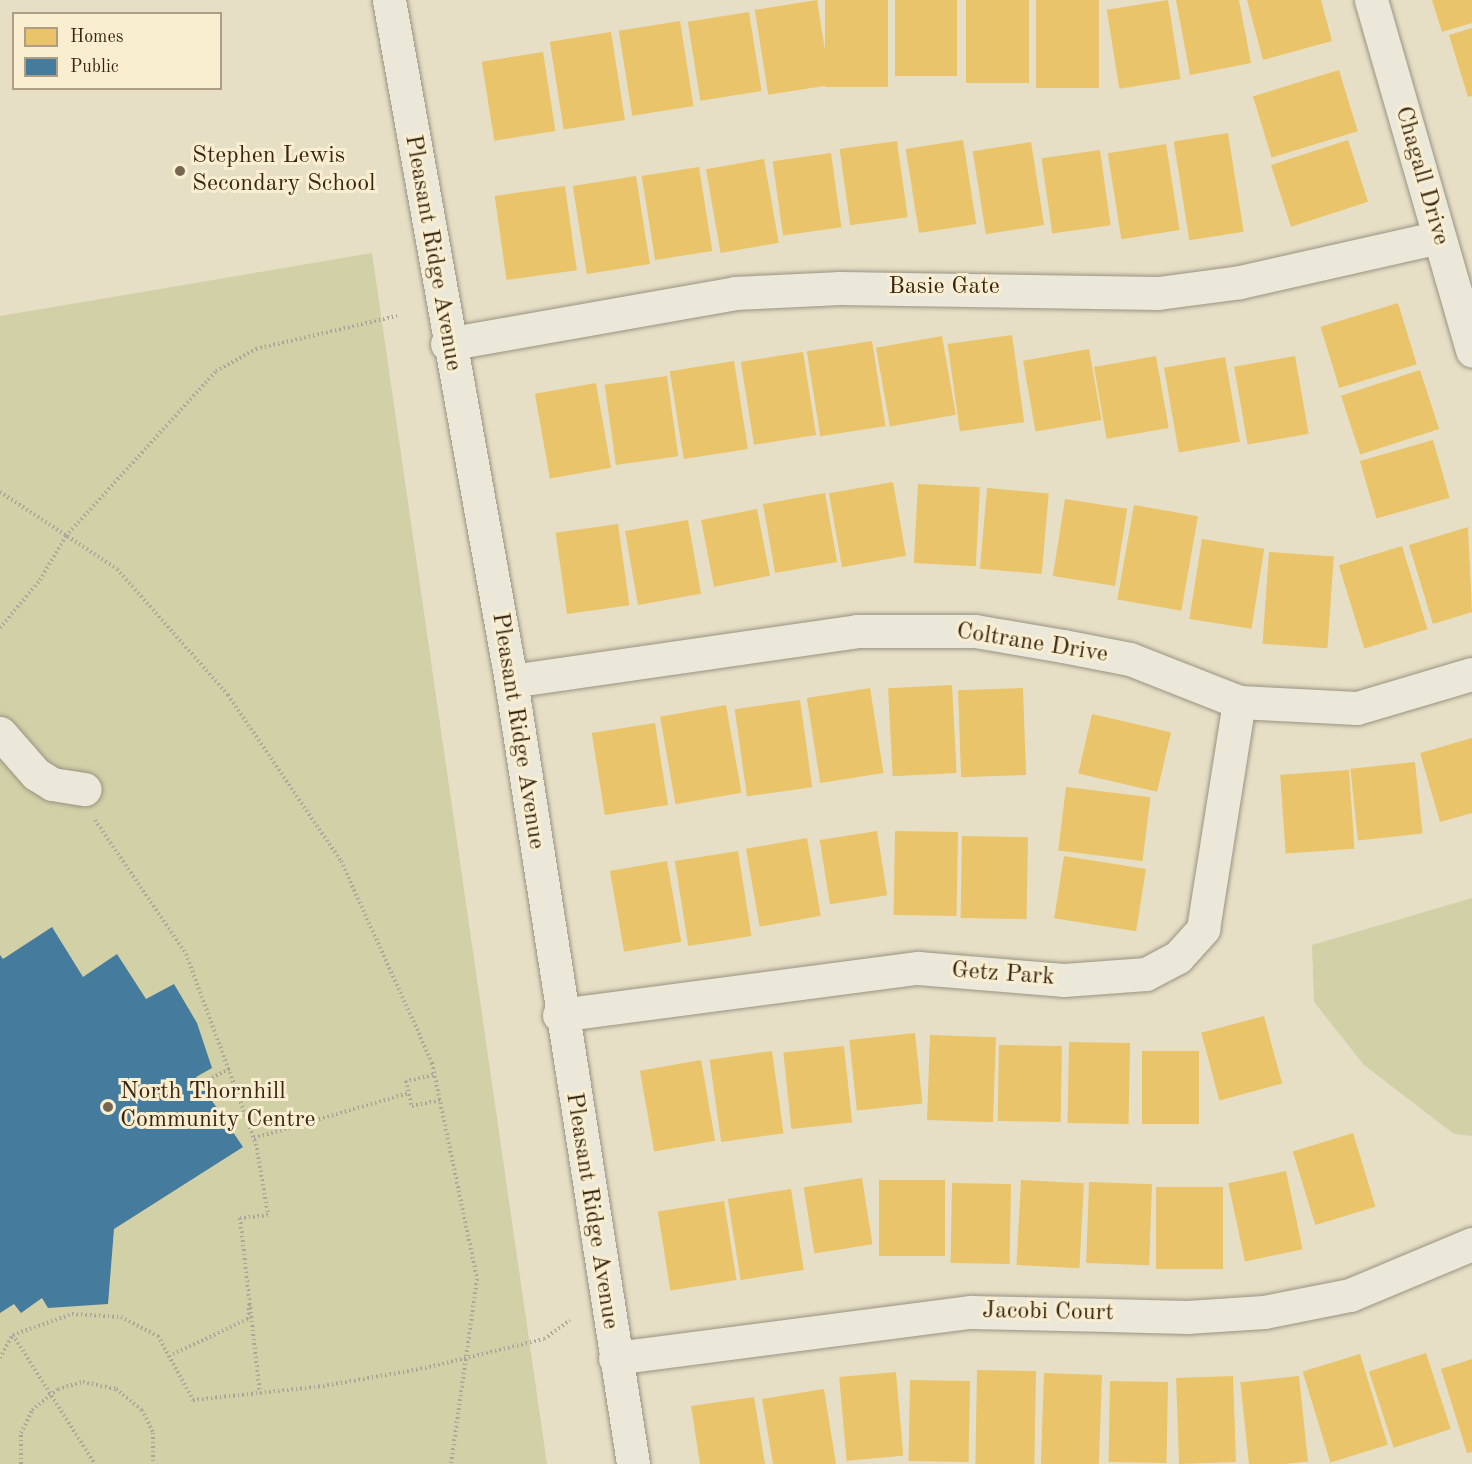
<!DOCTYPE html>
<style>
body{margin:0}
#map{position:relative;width:1472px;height:1464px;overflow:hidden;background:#e7dfc5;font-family:"Old Standard TT",serif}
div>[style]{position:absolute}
.green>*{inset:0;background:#d1d0a6}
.homes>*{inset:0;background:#e9c46a;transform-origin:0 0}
.public>*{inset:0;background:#457b9d}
.path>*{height:4px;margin-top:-2px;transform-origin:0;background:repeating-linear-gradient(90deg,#aba59a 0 1.5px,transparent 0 4.5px)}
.roads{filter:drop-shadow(0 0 2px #999382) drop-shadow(0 0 2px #999382)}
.minor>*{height:33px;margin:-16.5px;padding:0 16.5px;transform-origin:16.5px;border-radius:16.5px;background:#ebe7d9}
.dots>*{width:16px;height:16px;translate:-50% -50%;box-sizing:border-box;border:3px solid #f9efd0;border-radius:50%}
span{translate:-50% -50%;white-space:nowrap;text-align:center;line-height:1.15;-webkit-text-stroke:6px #f9efd0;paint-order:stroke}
.poi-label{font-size:24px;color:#3a2514}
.left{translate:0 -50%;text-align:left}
.street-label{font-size:24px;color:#3a2514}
.legend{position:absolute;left:12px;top:12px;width:210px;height:78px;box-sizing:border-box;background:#f9efd0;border:2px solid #ad9e85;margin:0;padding:8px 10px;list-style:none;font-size:18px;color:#3a2514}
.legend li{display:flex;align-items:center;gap:12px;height:30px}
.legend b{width:30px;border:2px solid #ad9e85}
</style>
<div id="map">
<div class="green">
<i style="clip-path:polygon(372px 253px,547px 1464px,0 1464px,0 316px)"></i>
<i style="clip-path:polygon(1472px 898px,1472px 1136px,1454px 1134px,1364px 1065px,1314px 1002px,1312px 945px)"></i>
</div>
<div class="homes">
<i style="left:817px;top:0;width:86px;height:63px;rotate:81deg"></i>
<i style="left:825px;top:0;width:63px;height:87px"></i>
<i style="left:895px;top:0;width:62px;height:76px"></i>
<i style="left:966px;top:0;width:63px;height:83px"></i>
<i style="left:1036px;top:0;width:63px;height:88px"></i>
<i style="left:1168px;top:0;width:80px;height:62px;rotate:81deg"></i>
<i style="clip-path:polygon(1176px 0,1239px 0,1251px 63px,1190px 75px)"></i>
<i style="clip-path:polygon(1247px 0,1321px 0,1332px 41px,1263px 60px)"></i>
<i style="clip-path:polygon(1432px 0,1472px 0,1472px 23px,1442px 32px)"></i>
<i style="left:749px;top:12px;width:80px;height:62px;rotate:81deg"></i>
<i style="left:680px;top:21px;width:86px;height:62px;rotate:81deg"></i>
<i style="clip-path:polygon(1472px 28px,1472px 96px,1468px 97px,1449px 35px)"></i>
<i style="left:611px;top:32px;width:89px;height:62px;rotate:81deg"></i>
<i style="left:543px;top:52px;width:80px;height:62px;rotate:81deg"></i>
<i style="left:1339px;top:70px;width:64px;height:90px;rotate:73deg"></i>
<i style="left:1228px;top:133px;width:100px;height:55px;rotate:81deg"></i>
<i style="left:963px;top:140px;width:85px;height:58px;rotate:81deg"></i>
<i style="left:1348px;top:140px;width:65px;height:81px;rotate:72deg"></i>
<i style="left:897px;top:141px;width:77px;height:58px;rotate:82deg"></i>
<i style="left:1031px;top:142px;width:84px;height:59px;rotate:81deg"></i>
<i style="left:1166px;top:144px;width:87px;height:59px;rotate:81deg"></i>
<i style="left:1100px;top:150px;width:76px;height:59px;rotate:82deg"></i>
<i style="left:831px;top:153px;width:75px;height:59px;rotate:82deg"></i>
<i style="left:764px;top:159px;width:85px;height:59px;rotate:80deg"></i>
<i style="left:699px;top:167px;width:85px;height:58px;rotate:81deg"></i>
<i style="left:636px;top:176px;width:89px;height:64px;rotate:81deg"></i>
<i style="left:565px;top:186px;width:85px;height:71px;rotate:82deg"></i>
<i style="left:1398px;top:303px;width:64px;height:81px;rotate:73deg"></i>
<i style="left:1012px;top:335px;width:88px;height:65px;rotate:82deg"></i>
<i style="left:942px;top:336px;width:80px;height:67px;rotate:80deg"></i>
<i style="left:872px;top:341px;width:86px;height:66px;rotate:81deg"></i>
<i style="left:1089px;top:349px;width:72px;height:67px;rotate:80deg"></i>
<i style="left:803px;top:352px;width:84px;height:63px;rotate:81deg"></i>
<i style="left:1156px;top:356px;width:73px;height:63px;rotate:80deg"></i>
<i style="left:1295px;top:356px;width:79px;height:62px;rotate:80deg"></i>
<i style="left:1225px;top:357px;width:86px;height:62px;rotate:80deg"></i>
<i style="left:734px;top:361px;width:89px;height:65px;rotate:81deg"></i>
<i style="left:1420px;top:370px;width:62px;height:83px;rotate:72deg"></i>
<i style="left:667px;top:376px;width:81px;height:63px;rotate:82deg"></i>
<i style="left:596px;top:383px;width:86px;height:62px;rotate:80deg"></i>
<i style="left:1433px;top:440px;width:60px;height:76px;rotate:74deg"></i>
<i style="left:893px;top:482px;width:75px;height:65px;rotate:80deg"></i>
<i style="left:918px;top:484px;width:62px;height:79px;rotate:3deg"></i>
<i style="left:987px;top:488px;width:62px;height:81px;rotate:5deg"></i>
<i style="left:825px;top:493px;width:70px;height:63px;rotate:80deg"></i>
<i style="left:1065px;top:499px;width:63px;height:78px;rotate:9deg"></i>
<i style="left:1134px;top:505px;width:65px;height:96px;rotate:10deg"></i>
<i style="left:757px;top:509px;width:68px;height:57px;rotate:79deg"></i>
<i style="left:688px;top:520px;width:75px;height:64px;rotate:80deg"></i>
<i style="left:618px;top:524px;width:82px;height:63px;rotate:82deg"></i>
<i style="clip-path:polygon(1468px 527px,1472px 612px,1433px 624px,1409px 545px)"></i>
<i style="left:1202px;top:539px;width:63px;height:81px;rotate:9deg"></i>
<i style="left:1402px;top:546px;width:87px;height:66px;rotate:73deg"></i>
<i style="left:1269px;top:552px;width:65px;height:92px;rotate:4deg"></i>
<i style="left:952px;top:685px;width:88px;height:64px;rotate:87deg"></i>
<i style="left:870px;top:688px;width:86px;height:64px;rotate:81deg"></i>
<i style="left:1023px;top:688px;width:87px;height:65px;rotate:88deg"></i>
<i style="left:800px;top:700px;width:88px;height:66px;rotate:82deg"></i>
<i style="left:726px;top:705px;width:89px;height:67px;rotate:80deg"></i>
<i style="left:1092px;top:714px;width:81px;height:61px;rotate:13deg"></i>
<i style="left:655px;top:723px;width:83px;height:64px;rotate:81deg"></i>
<i style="clip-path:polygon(1472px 738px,1472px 813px,1440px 822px,1420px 753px)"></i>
<i style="left:1415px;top:762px;width:72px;height:65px;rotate:84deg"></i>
<i style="left:1349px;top:770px;width:79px;height:69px;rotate:86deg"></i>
<i style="left:1066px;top:787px;width:85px;height:64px;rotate:7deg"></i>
<i style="left:877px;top:831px;width:65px;height:58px;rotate:81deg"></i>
<i style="left:895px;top:831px;width:63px;height:84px;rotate:1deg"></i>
<i style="left:962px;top:836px;width:66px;height:82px;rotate:1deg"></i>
<i style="left:807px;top:838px;width:79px;height:62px;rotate:80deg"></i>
<i style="left:738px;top:851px;width:86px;height:64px;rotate:81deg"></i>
<i style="left:1064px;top:856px;width:83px;height:63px;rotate:9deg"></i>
<i style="left:667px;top:861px;width:82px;height:58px;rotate:80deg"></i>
<i style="left:1264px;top:1016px;width:70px;height:65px;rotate:75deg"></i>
<i style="left:915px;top:1033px;width:71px;height:66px;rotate:84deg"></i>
<i style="left:930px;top:1035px;width:66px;height:85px;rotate:2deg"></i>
<i style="left:1069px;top:1042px;width:61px;height:81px;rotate:1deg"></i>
<i style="left:999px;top:1045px;width:63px;height:76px;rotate:1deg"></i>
<i style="left:844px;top:1046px;width:77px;height:61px;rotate:84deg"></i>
<i style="left:772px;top:1051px;width:83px;height:63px;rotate:82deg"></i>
<i style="left:1142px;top:1051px;width:57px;height:73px"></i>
<i style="left:701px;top:1060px;width:82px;height:62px;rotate:80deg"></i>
<i style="left:1353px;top:1133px;width:77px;height:63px;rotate:73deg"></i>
<i style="left:1286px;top:1171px;width:80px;height:59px;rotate:78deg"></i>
<i style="left:862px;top:1178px;width:67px;height:59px;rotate:81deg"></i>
<i style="left:879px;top:1180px;width:66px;height:76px"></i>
<i style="left:1021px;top:1180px;width:63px;height:85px;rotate:3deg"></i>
<i style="left:1089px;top:1182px;width:63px;height:81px;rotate:2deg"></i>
<i style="left:952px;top:1183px;width:59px;height:80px;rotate:1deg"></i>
<i style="left:1156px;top:1187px;width:67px;height:82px"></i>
<i style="left:791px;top:1189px;width:82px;height:64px;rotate:81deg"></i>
<i style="left:724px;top:1201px;width:80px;height:67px;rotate:81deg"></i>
<i style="left:1426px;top:1353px;width:80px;height:60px;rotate:72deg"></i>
<i style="left:1360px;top:1354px;width:95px;height:60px;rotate:73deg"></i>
<i style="clip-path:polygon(1472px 1359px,1472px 1452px,1467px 1453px,1441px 1369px)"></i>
<i style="left:977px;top:1370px;width:59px;height:94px;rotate:1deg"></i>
<i style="left:896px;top:1372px;width:84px;height:57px;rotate:85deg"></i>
<i style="left:1044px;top:1373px;width:58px;height:91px;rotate:2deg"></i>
<i style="left:1233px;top:1376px;width:86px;height:57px;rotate:88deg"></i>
<i style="left:1299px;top:1376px;width:86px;height:59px;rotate:84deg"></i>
<i style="left:910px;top:1380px;width:60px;height:81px;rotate:1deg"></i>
<i style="left:1110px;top:1381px;width:58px;height:81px;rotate:1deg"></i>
<i style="clip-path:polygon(824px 1389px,836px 1464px,773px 1464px,762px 1399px)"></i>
<i style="clip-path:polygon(754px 1397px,765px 1464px,700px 1464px,691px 1406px)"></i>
</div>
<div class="public">
<i style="clip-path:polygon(52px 927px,83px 977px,117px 954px,146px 999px,174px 984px,197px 1023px,212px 1068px,196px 1077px,243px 1147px,114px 1229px,108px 1304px,48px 1308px,42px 1298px,21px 1313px,14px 1304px,0 1313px,0 955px,3px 959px)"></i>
</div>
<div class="path">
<i style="left:0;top:492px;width:140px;rotate:33.3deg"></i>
<i style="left:117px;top:569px;width:168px;rotate:48.6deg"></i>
<i style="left:228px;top:695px;width:201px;rotate:55.8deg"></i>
<i style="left:341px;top:861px;width:222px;rotate:65.7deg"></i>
<i style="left:432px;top:1063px;width:221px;rotate:78.2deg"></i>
<i style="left:477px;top:1279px;width:187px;rotate:98deg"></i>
<i style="left:0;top:628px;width:62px;rotate:-50.2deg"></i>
<i style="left:40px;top:580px;width:51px;rotate:-59.4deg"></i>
<i style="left:66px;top:536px;width:223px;rotate:-47.7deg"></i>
<i style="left:216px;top:371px;width:46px;rotate:-28.8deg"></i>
<i style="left:256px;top:349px;width:145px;rotate:-13.2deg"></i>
<i style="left:95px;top:820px;width:162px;rotate:55.8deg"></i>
<i style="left:186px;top:954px;width:202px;rotate:69.8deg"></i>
<i style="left:256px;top:1144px;width:72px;rotate:80.4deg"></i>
<i style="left:268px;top:1215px;width:28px;rotate:174deg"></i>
<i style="left:240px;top:1218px;width:176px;rotate:83.5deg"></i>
<i style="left:433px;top:1075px;width:28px;rotate:167deg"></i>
<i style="left:406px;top:1081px;width:26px;rotate:77deg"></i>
<i style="left:412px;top:1106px;width:29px;rotate:-12deg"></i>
<i style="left:200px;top:1084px;width:34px;rotate:-27deg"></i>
<i style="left:254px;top:1138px;width:161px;rotate:-16.2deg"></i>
<i style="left:13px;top:1335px;width:153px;rotate:57.6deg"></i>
<i style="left:173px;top:1354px;width:83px;rotate:-25deg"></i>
<i style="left:248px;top:1319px;width:16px;rotate:-86deg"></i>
<i style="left:0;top:1358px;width:26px;rotate:-61deg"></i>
<i style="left:13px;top:1335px;width:63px;rotate:-19.6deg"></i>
<i style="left:72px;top:1314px;width:49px;rotate:3.5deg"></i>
<i style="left:121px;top:1317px;width:42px;rotate:27.2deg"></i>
<i style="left:158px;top:1336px;width:73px;rotate:61.3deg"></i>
<i style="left:193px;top:1400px;width:131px;rotate:-6.1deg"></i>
<i style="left:323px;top:1386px;width:104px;rotate:-10deg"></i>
<i style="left:425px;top:1368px;width:122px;rotate:-13.7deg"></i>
<i style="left:544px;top:1339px;width:32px;rotate:-36deg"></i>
<i style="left:21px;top:1464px;width:31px;rotate:-90deg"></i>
<i style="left:21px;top:1433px;width:25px;rotate:-64deg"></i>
<i style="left:32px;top:1410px;width:33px;rotate:-39deg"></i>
<i style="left:58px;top:1389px;width:26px;rotate:-16deg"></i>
<i style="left:83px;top:1382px;width:34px;rotate:12deg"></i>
<i style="left:116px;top:1389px;width:33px;rotate:39deg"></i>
<i style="left:142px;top:1410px;width:25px;rotate:64deg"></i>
<i style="left:153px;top:1433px;width:31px;rotate:90deg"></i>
</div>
<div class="roads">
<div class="minor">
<i style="left:389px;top:0;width:692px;rotate:79.84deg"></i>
<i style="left:511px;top:681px;width:792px;rotate:81.14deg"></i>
<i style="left:1371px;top:0;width:365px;rotate:73.9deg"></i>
<i style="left:447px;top:344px;width:292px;rotate:-10deg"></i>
<i style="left:735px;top:293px;width:105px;rotate:-2.7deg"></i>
<i style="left:840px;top:288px;width:318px;rotate:0.9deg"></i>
<i style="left:1158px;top:293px;width:83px;rotate:-7.6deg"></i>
<i style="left:1240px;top:282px;width:204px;rotate:-12.7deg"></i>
<i style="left:511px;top:681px;width:350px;rotate:-8.2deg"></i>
<i style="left:857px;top:631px;width:118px"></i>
<i style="left:975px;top:631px;width:89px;rotate:9.7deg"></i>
<i style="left:1063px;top:646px;width:68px;rotate:11deg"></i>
<i style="left:1130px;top:659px;width:117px;rotate:21.5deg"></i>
<i style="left:1239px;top:702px;width:118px;rotate:2.9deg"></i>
<i style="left:1357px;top:708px;width:120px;rotate:-16.5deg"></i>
<i style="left:0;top:733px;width:55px;rotate:48.7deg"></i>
<i style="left:36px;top:774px;width:19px;rotate:32deg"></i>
<i style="left:52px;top:784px;width:33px;rotate:9deg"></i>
<i style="left:559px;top:1015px;width:362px;rotate:-7.5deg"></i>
<i style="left:918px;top:968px;width:146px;rotate:4.7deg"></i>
<i style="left:1064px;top:980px;width:82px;rotate:-4.2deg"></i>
<i style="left:1146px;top:974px;width:36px;rotate:-28deg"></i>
<i style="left:1178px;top:957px;width:38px;rotate:-48deg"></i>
<i style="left:1203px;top:929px;width:230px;rotate:-81deg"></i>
<i style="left:615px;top:1358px;width:359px;rotate:-7.4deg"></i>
<i style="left:971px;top:1312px;width:216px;rotate:1.3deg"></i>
<i style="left:1187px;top:1317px;width:77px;rotate:-3.7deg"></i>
<i style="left:1264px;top:1312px;width:88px;rotate:-11.2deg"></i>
<i style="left:1350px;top:1295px;width:132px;rotate:-22.7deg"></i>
</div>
</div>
<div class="dots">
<i style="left:180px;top:171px;background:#776652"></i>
<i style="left:108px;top:1107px;background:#776652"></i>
</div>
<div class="poi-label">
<span class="left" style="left:192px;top:171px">Stephen Lewis<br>Secondary School</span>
<span class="left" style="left:120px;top:1107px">North Thornhill<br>Community Centre</span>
</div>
<div class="street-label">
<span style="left:1421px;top:176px;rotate:74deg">Chagall Drive</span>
<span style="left:432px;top:253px;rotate:80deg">Pleasant Ridge Avenue</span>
<span style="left:944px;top:288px">Basie Gate</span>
<span style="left:1032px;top:644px;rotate:9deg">Coltrane Drive</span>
<span style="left:517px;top:731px;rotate:81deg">Pleasant Ridge Avenue</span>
<span style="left:1003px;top:975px;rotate:4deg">Getz Park</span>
<span style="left:591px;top:1211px;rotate:81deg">Pleasant Ridge Avenue</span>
<span style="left:1048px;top:1313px;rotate:1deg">Jacobi Court</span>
</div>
<ul class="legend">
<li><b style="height:16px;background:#e9c46a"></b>Homes</li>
<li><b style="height:16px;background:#457b9d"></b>Public</li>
</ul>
</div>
